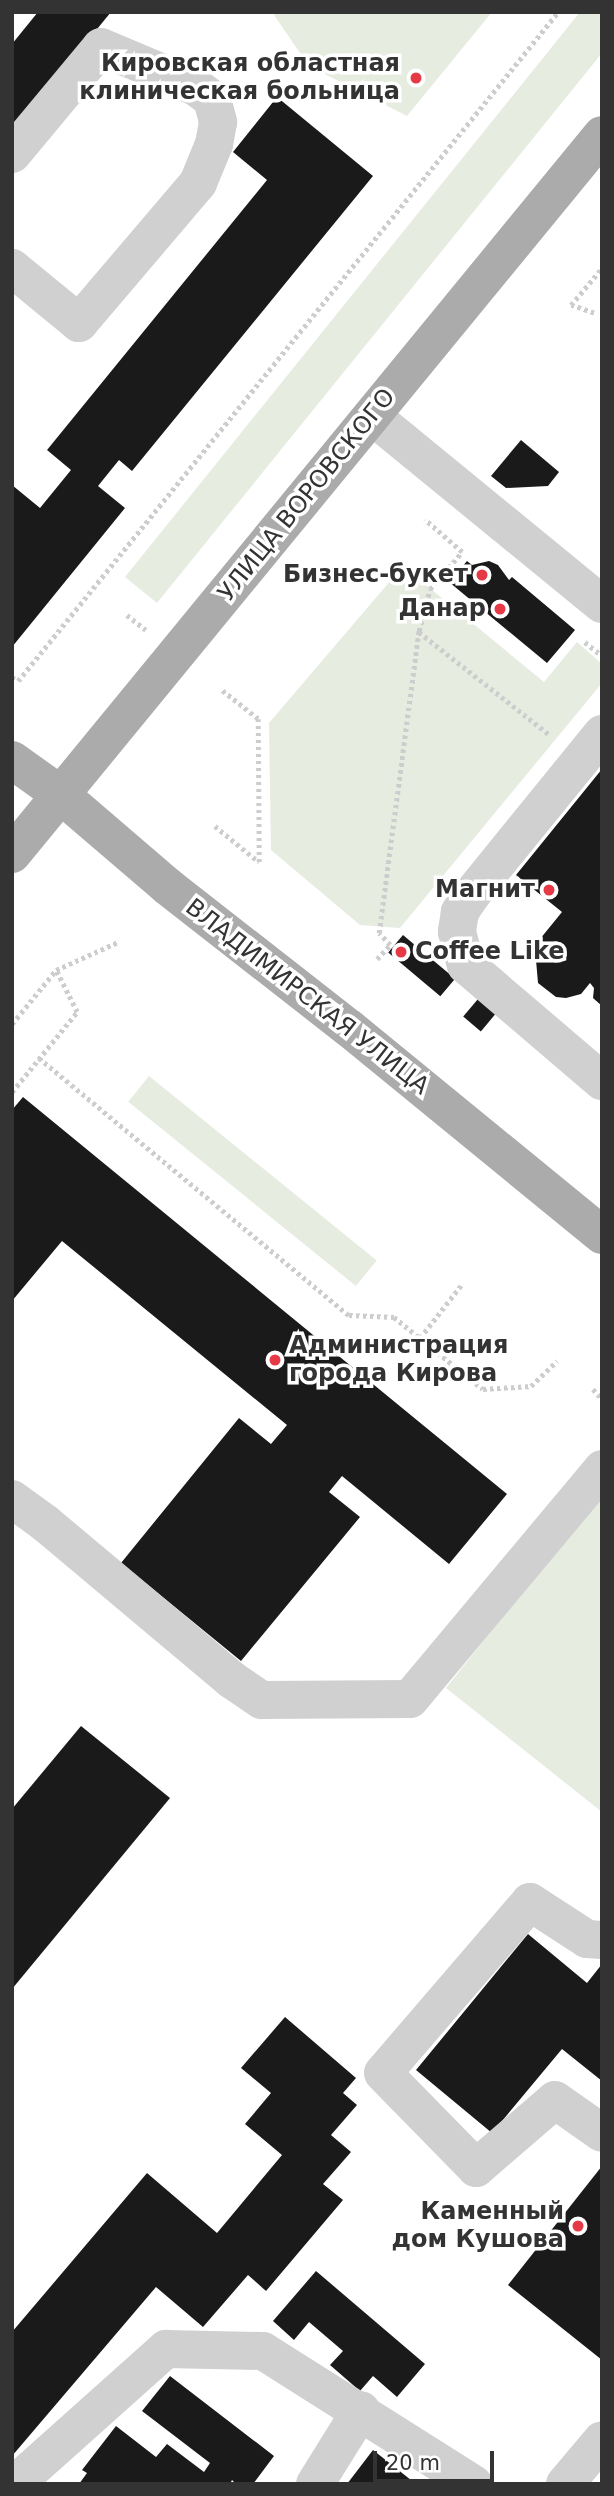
<!DOCTYPE html>
<meta charset="utf-8">
<style>
body{margin:0}
#map{position:relative;width:614px;height:2496px;overflow:hidden;background:#fff;font-family:"DejaVu Sans",sans-serif}
div>[style]{position:absolute}
.green>*{inset:0;background:#e6ecdf;transform-origin:0 0}
.building>*{inset:0;background:#1a1a1a;transform-origin:0 0}
.path>*{height:4.5px;margin-top:-2.25px;transform-origin:0;background:repeating-linear-gradient(90deg,#cdcdcd 0 3.5px,transparent 0 7px)}
.minor>*{height:38px;margin:-19px;padding:0 19px;transform-origin:19px;border-radius:19px;background:#d0d0d0}
.major>*{height:38px;margin:-19px;padding:0 19px;transform-origin:19px;border-radius:19px;background:#ababab}
.dots>*{width:19px;height:19px;translate:-50% -50%;box-sizing:border-box;border:4px solid #fff;border-radius:50%}
span{translate:-50% -50%;white-space:nowrap;text-align:center;line-height:1.15;-webkit-text-stroke:7px #fff;paint-order:stroke}
.poi-label{font-size:24px;color:#333;font-weight:700}
.right{translate:-100% -50%;text-align:right}
.left{translate:0 -50%;text-align:left}
.street-label{font-size:24px;color:#333}
.frame{position:absolute;inset:0;border:14px solid #333;pointer-events:none}
.scale{position:absolute;left:373px;top:2451px;width:121px;height:32px;box-sizing:border-box;border:4px solid #333;border-top:0;padding-left:9px;font-size:21px;line-height:24px;white-space:nowrap;color:#333;-webkit-text-stroke:5px #fff;paint-order:stroke}
</style>
<div id="map">
<div class="green">
<i style="clip-path:polygon(276px 12px,492px 12px,407px 116px,309px 66px,274px 15px)"></i>
<i style="clip-path:polygon(580px 12px,602px 12px,602px 53px,157px 603px,125px 577px)"></i>
<i style="clip-path:polygon(403px 566px,544px 682px,577px 642px,602px 664px,602px 683px,400px 928px,360px 925px,271px 850px,269px 723px)"></i>
<i style="left:149px;top:1076px;width:293px;height:33px;rotate:39deg"></i>
<i style="clip-path:polygon(602px 1492px,602px 1812px,446px 1688px)"></i>
</div>
<div class="building">
<i style="clip-path:polygon(38px 12px,111px 12px,12px 133px,12px 44px)"></i>
<i style="clip-path:polygon(277px 97px,373px 176px,132px 471px,119px 460px,98px 486px,125px 508px,12px 647px,12px 485px,40px 508px,71px 470px,47px 450px,267px 180px,233px 152px)"></i>
<i style="clip-path:polygon(521px 440px,559px 472px,548px 486px,506px 488px,491px 476px)"></i>
<i style="clip-path:polygon(467px 561px,472px 565px,489px 561px,498px 565px,509px 580px,512px 577px,575px 630px,547px 663px,449px 582px)"></i>
<i style="clip-path:polygon(602px 769px,602px 1006px,593px 998px,594px 988px,590px 983px,581px 994px,566px 998px,556px 997px,538px 983px,536px 960px,547px 946px,540px 939px,562px 912px,516px 875px)"></i>
<i style="left:403px;top:935px;width:68px;height:23px;rotate:40deg"></i>
<i style="left:478px;top:999px;width:23px;height:23px;rotate:40deg"></i>
<i style="clip-path:polygon(23px 1097px,507px 1494px,449px 1564px,342px 1476px,329px 1492px,360px 1517px,241px 1661px,121px 1563px,239px 1418px,271px 1444px,287px 1425px,62px 1241px,12px 1301px,12px 1110px)"></i>
<i style="clip-path:polygon(81px 1726px,170px 1798px,12px 1989px,12px 1809px)"></i>
<i style="clip-path:polygon(528px 1934px,587px 1983px,602px 1964px,602px 2081px,562px 2049px,492px 2133px,416px 2070px)"></i>
<i style="clip-path:polygon(285px 2017px,356px 2078px,343px 2093px,357px 2105px,331px 2135px,351px 2152px,323px 2184px,343px 2200px,266px 2291px,248px 2275px,203px 2327px,156px 2287px,12px 2456px,12px 2332px,147px 2173px,217px 2233px,282px 2155px,245px 2124px,271px 2093px,241px 2068px)"></i>
<i style="clip-path:polygon(602px 2166px,602px 2360px,508px 2285px)"></i>
<i style="clip-path:polygon(316px 2271px,425px 2364px,397px 2397px,373px 2376px,360px 2391px,330px 2365px,343px 2351px,309px 2322px,294px 2340px,273px 2321px)"></i>
<i style="clip-path:polygon(170px 2376px,274px 2456px,253px 2484px,236px 2484px,232px 2480px,230px 2484px,79px 2484px,87px 2473px,82px 2470px,116px 2426px,156px 2457px,167px 2444px,204px 2472px,210px 2463px,142px 2411px)"></i>
<i style="clip-path:polygon(373px 2450px,416px 2484px,347px 2484px)"></i>
</div>
<div class="path">
<i style="left:594px;top:313px;width:24px;rotate:-161deg"></i>
<i style="left:571px;top:305px;width:48px;rotate:-50deg"></i>
<i style="left:127px;top:615px;width:24px;rotate:38deg"></i>
<i style="left:419px;top:632px;width:167px;rotate:38.2deg"></i>
<i style="left:585px;top:642px;width:22px;rotate:39deg"></i>
<i style="left:12px;top:677px;width:7px;rotate:34deg"></i>
<i style="left:18px;top:681px;width:35px;rotate:-51deg"></i>
<i style="left:40px;top:654px;width:825px;rotate:-51.1deg"></i>
<i style="left:215px;top:826px;width:57px;rotate:39.3deg"></i>
<i style="left:259px;top:862px;width:143px;rotate:-90.4deg"></i>
<i style="left:258px;top:719px;width:48px;rotate:-141.7deg"></i>
<i style="left:377px;top:959px;width:19px;rotate:-47deg"></i>
<i style="left:390px;top:945px;width:16px;rotate:-133deg"></i>
<i style="left:379px;top:933px;width:305px;rotate:-82.5deg"></i>
<i style="left:419px;top:631px;width:43px;rotate:-75.3deg"></i>
<i style="left:430px;top:589px;width:49px;rotate:-49.1deg"></i>
<i style="left:462px;top:552px;width:49px;rotate:-139.1deg"></i>
<i style="left:12px;top:1024px;width:70px;rotate:-50.8deg"></i>
<i style="left:56px;top:970px;width:68px;rotate:-24.3deg"></i>
<i style="left:39px;top:1058px;width:403px;rotate:39.7deg"></i>
<i style="left:349px;top:1315px;width:45px;rotate:2.5deg"></i>
<i style="left:394px;top:1317px;width:114px;rotate:39deg"></i>
<i style="left:483px;top:1389px;width:48px;rotate:-3.6deg"></i>
<i style="left:531px;top:1386px;width:36px;rotate:-44deg"></i>
<i style="left:12px;top:1092px;width:103px;rotate:-50.9deg"></i>
<i style="left:77px;top:1012px;width:47px;rotate:-116.6deg"></i>
<i style="left:420px;top:1338px;width:68px;rotate:-52.1deg"></i>
<i style="left:593px;top:1389px;width:13px;rotate:48deg"></i>
</div>
<div class="minor">
<i style="left:12px;top:154px;width:139px;rotate:-50.2deg"></i>
<i style="left:101px;top:47px;width:103px;rotate:22.8deg"></i>
<i style="left:196px;top:87px;width:20px;rotate:37deg"></i>
<i style="left:212px;top:99px;width:24px;rotate:75deg"></i>
<i style="left:218px;top:122px;width:22px;rotate:100deg"></i>
<i style="left:214px;top:144px;width:42px;rotate:112.3deg"></i>
<i style="left:198px;top:183px;width:184px;rotate:130.4deg"></i>
<i style="left:79px;top:323px;width:87px;rotate:-140.6deg"></i>
<i style="left:372px;top:416px;width:297px;rotate:39.3deg"></i>
<i style="left:602px;top:734px;width:206px;rotate:129.1deg"></i>
<i style="left:472px;top:894px;width:22px;rotate:124deg"></i>
<i style="left:460px;top:912px;width:20px;rotate:99deg"></i>
<i style="left:457px;top:932px;width:34px;rotate:75deg"></i>
<i style="left:466px;top:965px;width:179px;rotate:40.5deg"></i>
<i style="left:12px;top:1499px;width:41px;rotate:36deg"></i>
<i style="left:45px;top:1523px;width:244px;rotate:40deg"></i>
<i style="left:232px;top:1680px;width:36px;rotate:34deg"></i>
<i style="left:262px;top:1700px;width:148px;rotate:-0.4deg"></i>
<i style="left:410px;top:1699px;width:300px;rotate:-50.1deg"></i>
<i style="left:602px;top:1940px;width:15px;rotate:-176deg"></i>
<i style="left:587px;top:1939px;width:68px;rotate:-147deg"></i>
<i style="left:530px;top:1902px;width:225px;rotate:130.7deg"></i>
<i style="left:383px;top:2073px;width:133px;rotate:45.6deg"></i>
<i style="left:476px;top:2168px;width:104px;rotate:-40.7deg"></i>
<i style="left:555px;top:2100px;width:57px;rotate:35.1deg"></i>
<i style="left:15px;top:2484px;width:203px;rotate:-41.8deg"></i>
<i style="left:166px;top:2349px;width:97px;rotate:1.2deg"></i>
<i style="left:263px;top:2351px;width:249px;rotate:32.3deg"></i>
<i style="left:315px;top:2484px;width:87px;rotate:-58.1deg"></i>
<i style="left:565px;top:2484px;width:57px;rotate:-49.9deg"></i>
</div>
<div class="major">
<i style="left:12px;top:760px;width:60px;rotate:35.5deg"></i>
<i style="left:61px;top:795px;width:140px;rotate:40.6deg"></i>
<i style="left:167px;top:886px;width:231px;rotate:38deg"></i>
<i style="left:349px;top:1028px;width:327px;rotate:39.3deg"></i>
<i style="left:12px;top:854px;width:930px;rotate:-50.63deg"></i>
</div>
<div class="dots">
<i style="left:416px;top:78px;background:#e63946"></i>
<i style="left:482px;top:575px;background:#e63946"></i>
<i style="left:500px;top:609px;background:#e63946"></i>
<i style="left:549px;top:890px;background:#e63946"></i>
<i style="left:401px;top:952px;background:#e63946"></i>
<i style="left:275px;top:1360px;background:#e63946"></i>
<i style="left:578px;top:2226px;background:#e63946"></i>
</div>
<div class="poi-label">
<span class="right" style="left:400px;top:78px">Кировская областная<br>клиническая больница</span>
<span class="right" style="left:468px;top:575px">Бизнес-букет</span>
<span class="right" style="left:486px;top:609px">Данар</span>
<span class="right" style="left:535px;top:890px">Магнит</span>
<span class="left" style="left:415px;top:952px">Coffee Like</span>
<span class="left" style="left:289px;top:1360px">Администрация<br>города Кирова</span>
<span class="right" style="left:564px;top:2226px">Каменный<br>дом Кушова</span>
</div>
<div class="street-label">
<span style="left:307px;top:495px;rotate:-51deg">УЛИЦА ВОРОВСКОГО</span>
<span style="left:307px;top:997px;rotate:38deg">ВЛАДИМИРСКАЯ УЛИЦА</span>
</div>
<div class="frame"></div>
<div class="scale">20 m</div>
</div>
